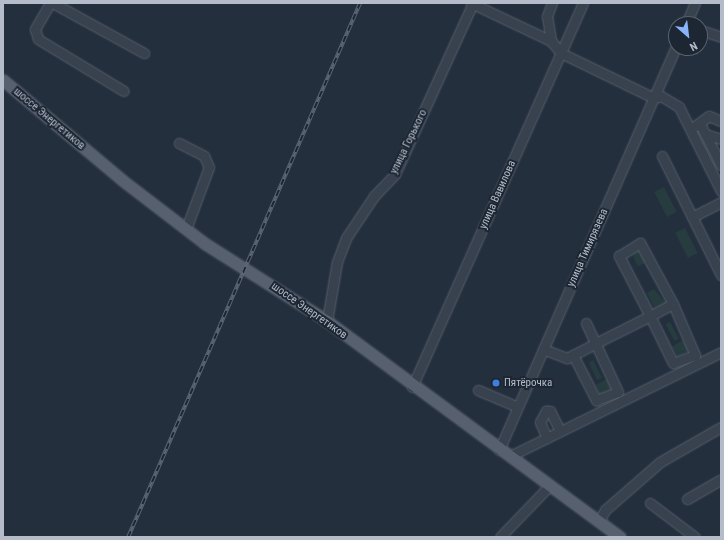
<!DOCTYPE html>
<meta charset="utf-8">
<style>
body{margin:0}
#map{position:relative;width:724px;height:540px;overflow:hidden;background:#242f3e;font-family:"Roboto Condensed",sans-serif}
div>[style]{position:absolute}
.green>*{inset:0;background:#263c3f;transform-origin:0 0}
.roads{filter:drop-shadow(0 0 1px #565f6c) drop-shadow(0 0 1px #565f6c)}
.minor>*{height:9px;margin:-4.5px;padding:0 4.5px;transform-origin:4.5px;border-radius:4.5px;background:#38414e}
.major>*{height:11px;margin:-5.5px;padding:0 5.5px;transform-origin:5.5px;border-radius:5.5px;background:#56606e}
.rail>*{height:3.5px;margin-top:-1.75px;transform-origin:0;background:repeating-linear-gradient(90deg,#1d2633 0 6px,#5a6575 0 12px);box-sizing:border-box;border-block:1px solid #5a6575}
.dots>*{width:11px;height:11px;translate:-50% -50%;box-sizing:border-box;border:2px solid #1d2633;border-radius:50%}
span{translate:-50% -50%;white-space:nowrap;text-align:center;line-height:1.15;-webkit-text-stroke:4px #1d2633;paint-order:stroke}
.street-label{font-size:11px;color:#b4bcc9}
.poi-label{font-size:11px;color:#b4bcc9}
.left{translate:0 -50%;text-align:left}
.frame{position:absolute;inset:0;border:4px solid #b4bcc9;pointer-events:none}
.north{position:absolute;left:668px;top:16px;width:40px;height:40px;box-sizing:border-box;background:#1d2633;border:1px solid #59626f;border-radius:50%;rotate:152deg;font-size:11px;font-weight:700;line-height:16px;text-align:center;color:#b4bcc9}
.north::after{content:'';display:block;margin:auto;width:14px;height:18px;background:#8ab4f8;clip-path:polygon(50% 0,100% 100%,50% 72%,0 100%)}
</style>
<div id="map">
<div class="green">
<i style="left:664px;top:187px;width:28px;height:11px;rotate:63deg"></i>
<i style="left:685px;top:228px;width:28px;height:11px;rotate:63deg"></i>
<i style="left:640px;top:250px;width:14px;height:9px;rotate:65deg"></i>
<i style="clip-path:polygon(654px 289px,666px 303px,655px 309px,647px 293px)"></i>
<i style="left:670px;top:322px;width:19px;height:5px;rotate:62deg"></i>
<i style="left:683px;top:340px;width:12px;height:13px;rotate:59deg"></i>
<i style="clip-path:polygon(593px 360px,602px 378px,597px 380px,589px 363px)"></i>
<i style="left:607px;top:379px;width:11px;height:13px;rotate:63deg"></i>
</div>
<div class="roads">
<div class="minor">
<i style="left:50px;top:3px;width:30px;rotate:120deg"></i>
<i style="left:35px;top:29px;width:10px;rotate:73deg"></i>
<i style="left:38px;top:39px;width:100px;rotate:31.2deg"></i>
<i style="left:53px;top:3px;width:104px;rotate:28.8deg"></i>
<i style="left:471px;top:3px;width:89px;rotate:25.4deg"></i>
<i style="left:551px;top:41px;width:16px;rotate:50deg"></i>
<i style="left:561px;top:53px;width:103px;rotate:25.8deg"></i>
<i style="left:686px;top:24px;width:23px;rotate:-67deg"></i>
<i style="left:700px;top:30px;width:22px;rotate:18deg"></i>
<i style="left:551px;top:41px;width:25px;rotate:-99deg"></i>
<i style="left:547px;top:16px;width:14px;rotate:-69deg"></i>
<i style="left:654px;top:98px;width:7px;rotate:-16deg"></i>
<i style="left:661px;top:96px;width:21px;rotate:31deg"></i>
<i style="left:679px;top:107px;width:94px;rotate:63.4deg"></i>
<i style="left:700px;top:124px;width:46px;rotate:62.9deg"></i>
<i style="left:695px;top:126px;width:17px;rotate:-36deg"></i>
<i style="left:709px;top:116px;width:13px;rotate:23deg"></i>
<i style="left:705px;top:134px;width:17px;rotate:17deg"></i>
<i style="left:179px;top:143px;width:28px;rotate:27deg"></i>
<i style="left:204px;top:156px;width:12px;rotate:66deg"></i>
<i style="left:209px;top:167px;width:66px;rotate:110.4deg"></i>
<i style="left:662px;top:156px;width:133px;rotate:63.6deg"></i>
<i style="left:692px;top:217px;width:33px;rotate:-27deg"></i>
<i style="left:327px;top:321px;width:60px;rotate:-80.4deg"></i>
<i style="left:337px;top:262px;width:26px;rotate:-69deg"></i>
<i style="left:346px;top:238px;width:50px;rotate:-56.3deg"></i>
<i style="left:374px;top:196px;width:30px;rotate:-46deg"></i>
<i style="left:395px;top:174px;width:188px;rotate:-65.5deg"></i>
<i style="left:543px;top:349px;width:26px;rotate:21deg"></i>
<i style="left:567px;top:358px;width:33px;rotate:-27deg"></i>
<i style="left:596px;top:343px;width:60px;rotate:-26.6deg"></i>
<i style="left:650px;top:316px;width:26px;rotate:-28deg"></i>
<i style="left:673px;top:304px;width:56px;rotate:66.7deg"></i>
<i style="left:695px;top:355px;width:23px;rotate:160deg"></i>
<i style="left:673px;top:363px;width:52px;rotate:-116.1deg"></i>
<i style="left:650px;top:316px;width:68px;rotate:-117.3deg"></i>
<i style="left:619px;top:256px;width:25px;rotate:-32deg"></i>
<i style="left:640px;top:243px;width:69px;rotate:61.6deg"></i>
<i style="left:573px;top:355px;width:51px;rotate:62.9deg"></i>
<i style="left:596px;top:400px;width:23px;rotate:-20deg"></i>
<i style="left:618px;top:392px;width:76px;rotate:-114.9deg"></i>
<i style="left:412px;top:387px;width:420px;rotate:-66deg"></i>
<i style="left:478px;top:390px;width:43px;rotate:23deg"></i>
<i style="left:547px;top:438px;width:17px;rotate:-114deg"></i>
<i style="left:540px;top:422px;width:13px;rotate:-61deg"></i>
<i style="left:546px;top:411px;width:4px"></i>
<i style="left:550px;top:411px;width:22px;rotate:63deg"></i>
<i style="left:499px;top:450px;width:440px;rotate:-66.3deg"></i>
<i style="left:510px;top:456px;width:235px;rotate:-26.2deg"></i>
<i style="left:687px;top:499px;width:39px;rotate:-30deg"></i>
<i style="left:650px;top:503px;width:56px;rotate:37.1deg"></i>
<i style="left:599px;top:521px;width:13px;rotate:-61deg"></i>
<i style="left:605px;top:510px;width:73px;rotate:-41.1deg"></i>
<i style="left:660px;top:462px;width:70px;rotate:-29.8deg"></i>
<i style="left:500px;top:537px;width:72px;rotate:-46.1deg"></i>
</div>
<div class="major">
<i style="left:3px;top:80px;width:155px;rotate:40deg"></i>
<i style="left:122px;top:180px;width:103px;rotate:37.5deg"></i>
<i style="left:204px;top:243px;width:146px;rotate:32.4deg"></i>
<i style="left:327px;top:321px;width:364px;rotate:36.4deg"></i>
</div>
</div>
<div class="rail">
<i style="left:128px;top:537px;width:582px;rotate:-66.52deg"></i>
</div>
<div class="dots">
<i style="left:496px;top:383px;background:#3f7fe0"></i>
</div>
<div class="street-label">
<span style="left:49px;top:119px;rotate:40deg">шоссе Энергетиков</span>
<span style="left:409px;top:142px;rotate:-64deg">улица Горького</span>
<span style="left:498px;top:195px;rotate:-66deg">улица Вавилова</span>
<span style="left:588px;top:248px;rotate:-66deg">улица Тимирязева</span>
<span style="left:309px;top:311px;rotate:35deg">шоссе Энергетиков</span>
</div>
<div class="poi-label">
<span class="left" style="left:504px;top:383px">Пятёрочка</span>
</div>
<div class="frame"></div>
<div class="north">N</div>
</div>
